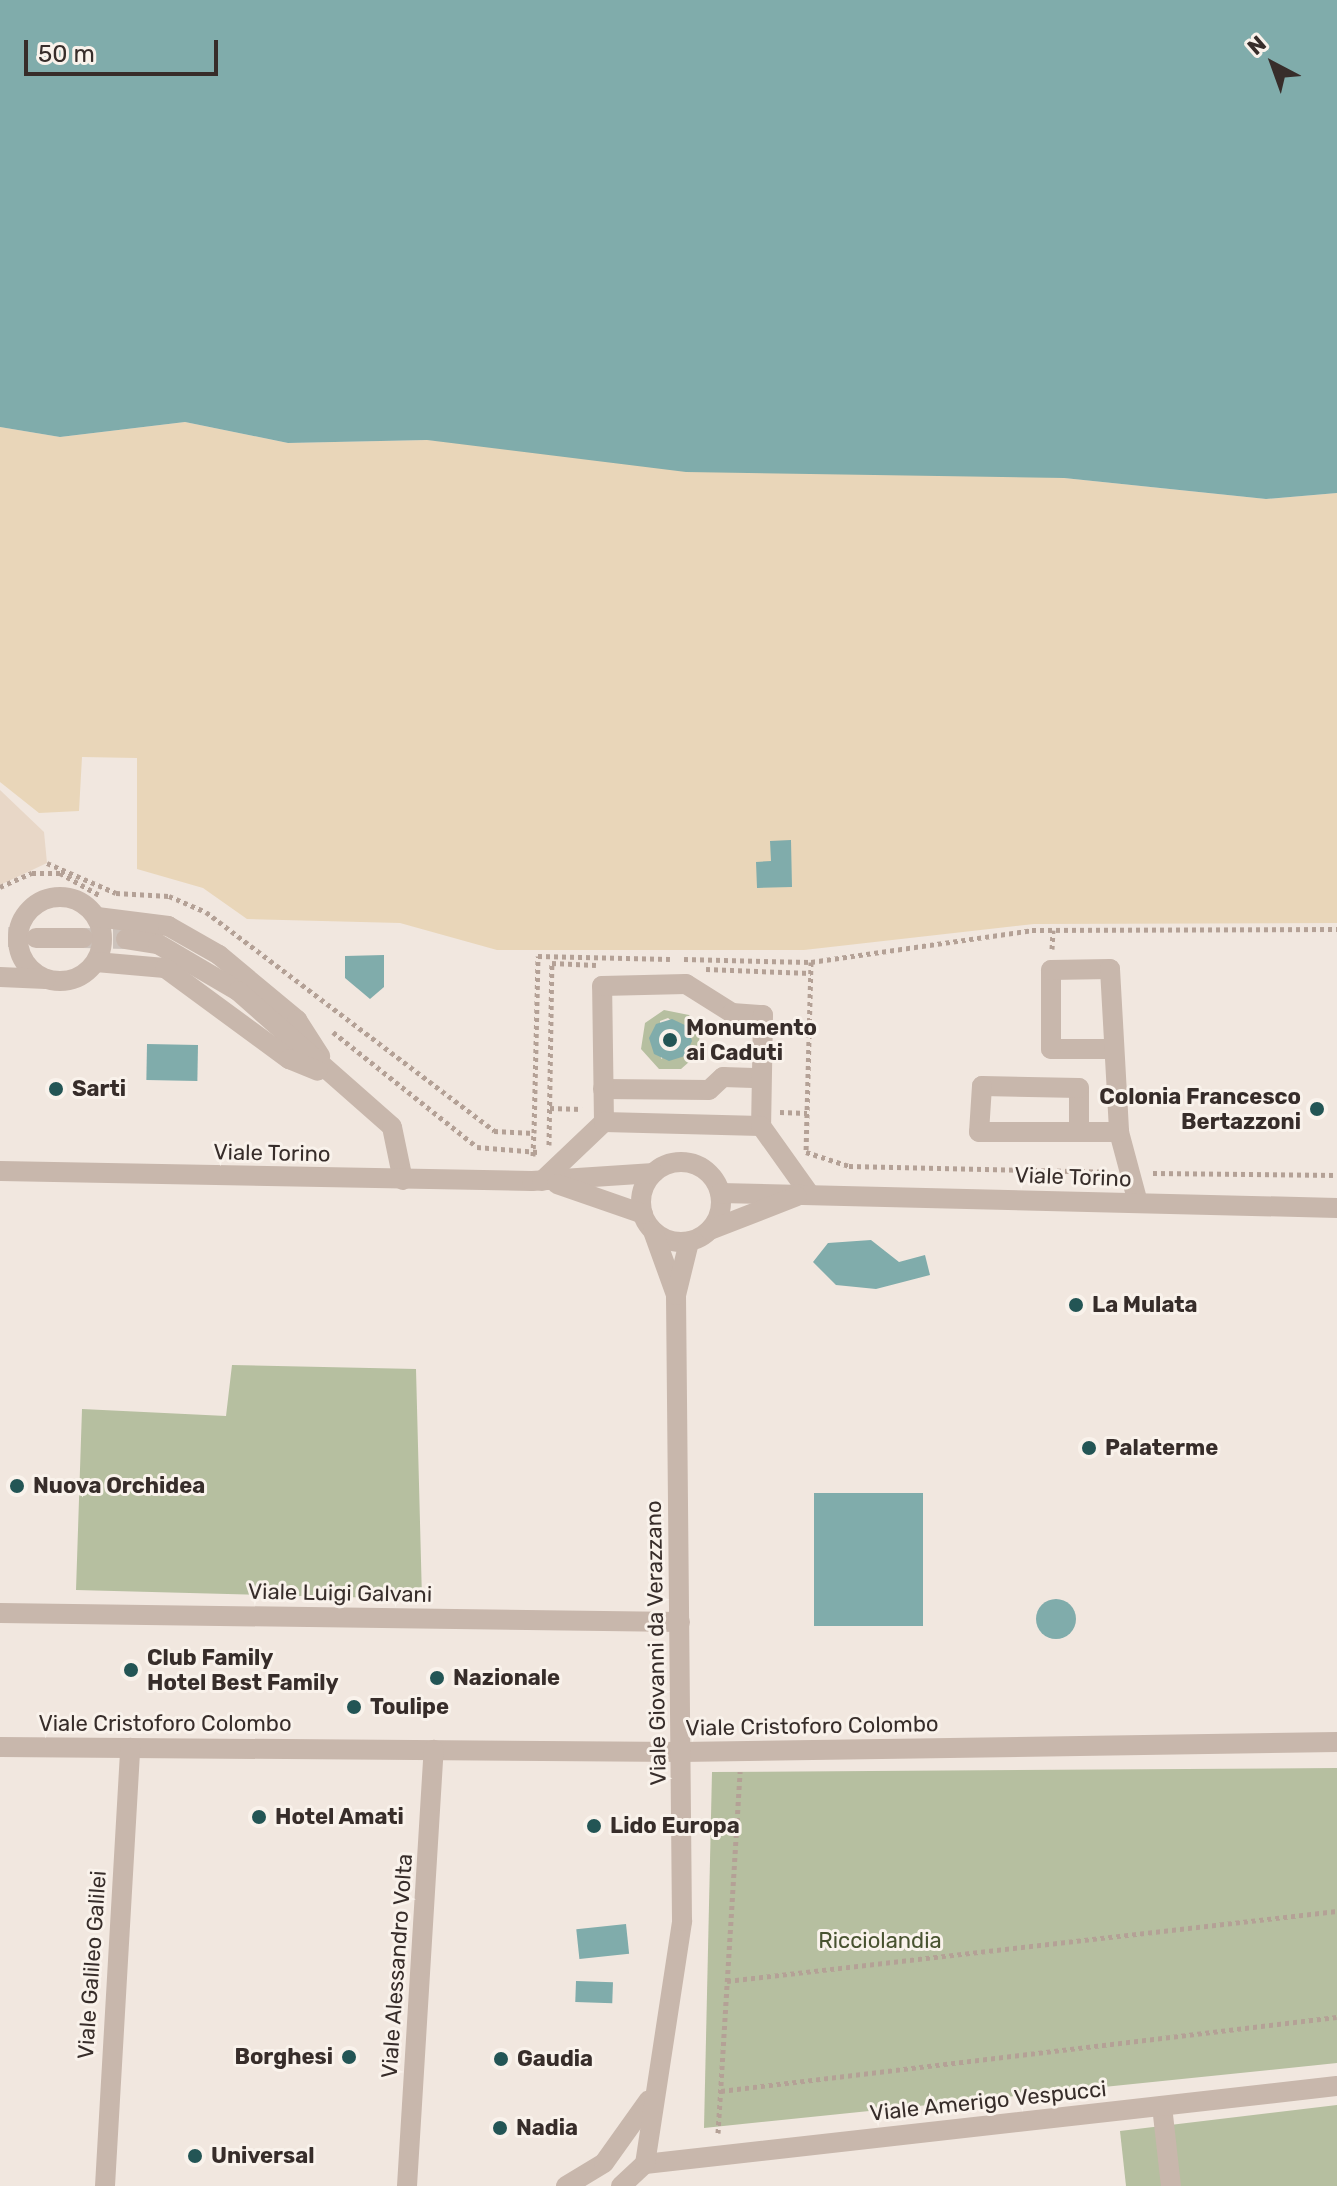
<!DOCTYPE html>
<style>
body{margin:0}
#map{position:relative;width:1337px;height:2186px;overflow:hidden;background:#f1e7df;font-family:Rubik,sans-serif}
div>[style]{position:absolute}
.green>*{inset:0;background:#b6bfa0}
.sand>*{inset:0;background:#e9d6b9}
.plaza>*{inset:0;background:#e8d7c7}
.water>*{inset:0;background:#80acab;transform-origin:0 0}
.round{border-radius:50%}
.minor-tunnel>*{height:20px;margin-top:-10px;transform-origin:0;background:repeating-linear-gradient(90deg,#ccc2bb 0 20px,transparent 0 30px)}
.path>*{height:5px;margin-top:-2.5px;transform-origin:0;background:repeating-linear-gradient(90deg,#b4a196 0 4px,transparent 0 8px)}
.minor>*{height:20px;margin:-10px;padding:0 10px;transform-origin:10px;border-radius:10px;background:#c8b7ac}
.minor>.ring{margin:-10px;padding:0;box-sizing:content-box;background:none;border:20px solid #c8b7ac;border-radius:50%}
.dots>*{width:22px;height:22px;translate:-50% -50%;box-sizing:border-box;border:4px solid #f9f2eb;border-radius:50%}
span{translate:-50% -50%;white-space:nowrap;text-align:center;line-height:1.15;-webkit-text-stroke:6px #f9f2eb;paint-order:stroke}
.poi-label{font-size:22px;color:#372d2a;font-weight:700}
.left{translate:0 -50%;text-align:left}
.right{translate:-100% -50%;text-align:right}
.street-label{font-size:22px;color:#372d2a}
.park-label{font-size:22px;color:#485330}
.north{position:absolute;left:1233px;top:24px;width:80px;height:80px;-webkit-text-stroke:6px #f9f2eb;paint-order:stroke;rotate:319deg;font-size:22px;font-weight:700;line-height:32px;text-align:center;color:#372d2a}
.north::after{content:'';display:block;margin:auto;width:28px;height:36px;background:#372d2a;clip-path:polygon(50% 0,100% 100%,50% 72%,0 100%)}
.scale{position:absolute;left:24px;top:40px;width:194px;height:36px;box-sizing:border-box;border:4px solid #372d2a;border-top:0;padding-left:10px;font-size:24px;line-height:28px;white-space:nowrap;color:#372d2a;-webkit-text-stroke:6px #f9f2eb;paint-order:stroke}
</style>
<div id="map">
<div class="green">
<i style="clip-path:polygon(evenodd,664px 1010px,689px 1015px,700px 1031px,698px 1054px,681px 1069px,659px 1069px,641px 1049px,645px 1023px,664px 1010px,668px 1018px,692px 1037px,661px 1059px,660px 1021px,668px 1018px)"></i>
<i style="clip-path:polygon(232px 1365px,416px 1369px,422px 1599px,76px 1590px,82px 1409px,226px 1416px)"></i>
<i style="clip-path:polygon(1337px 1768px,1337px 2063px,704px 2128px,712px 1772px)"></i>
<i style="clip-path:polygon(1337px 2105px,1337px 2186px,1126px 2186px,1120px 2131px)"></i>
</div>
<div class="sand">
<i style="clip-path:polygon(185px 422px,288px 443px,427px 440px,1064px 478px,1266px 499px,1337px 493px,1337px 923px,1034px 924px,804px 950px,497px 950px,400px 923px,247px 919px,203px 888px,137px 869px,137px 758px,82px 757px,79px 811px,39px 813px,0 782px,0 427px,60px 437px)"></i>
</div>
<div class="plaza">
<i style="clip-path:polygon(0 790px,44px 832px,47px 863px,0 885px)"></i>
</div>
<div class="water">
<i style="clip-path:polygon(0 0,1337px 0,1337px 493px,1266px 499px,1064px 478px,686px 472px,427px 440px,288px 443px,185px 422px,60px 437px,0 427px)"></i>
<i style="clip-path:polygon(791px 840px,792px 887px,757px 888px,756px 862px,771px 861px,770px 841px)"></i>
<i style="clip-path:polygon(384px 955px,384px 987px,370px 999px,345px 978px,345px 956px)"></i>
<i style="clip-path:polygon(672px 1019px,687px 1026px,692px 1041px,685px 1056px,669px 1061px,654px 1054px,649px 1038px,656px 1024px)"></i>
<i style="left:147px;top:1044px;width:51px;height:36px;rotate:1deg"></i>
<i style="clip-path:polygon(871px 1240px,899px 1262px,925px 1255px,930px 1275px,876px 1289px,836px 1285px,813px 1262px,828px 1243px)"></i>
<i style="left:923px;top:1493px;width:133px;height:109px;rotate:90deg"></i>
<i class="round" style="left:1036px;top:1599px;width:40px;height:40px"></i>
<i style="left:626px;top:1924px;width:30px;height:50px;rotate:84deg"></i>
<i style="left:576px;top:1981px;width:37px;height:21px;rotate:2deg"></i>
</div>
<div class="minor-tunnel">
<i style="left:8px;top:937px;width:28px;rotate:2deg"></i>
<i style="left:83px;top:938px;width:43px;rotate:1.3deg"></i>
</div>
<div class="path">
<i style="left:47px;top:863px;width:75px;rotate:23.5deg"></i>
<i style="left:116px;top:893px;width:53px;rotate:3.2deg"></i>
<i style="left:169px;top:896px;width:40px;rotate:23.4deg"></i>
<i style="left:206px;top:912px;width:362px;rotate:37.2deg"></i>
<i style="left:494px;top:1131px;width:40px;rotate:2.9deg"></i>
<i style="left:534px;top:1133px;width:177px;rotate:-88.7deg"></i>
<i style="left:538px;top:956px;width:132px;rotate:1.3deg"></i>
<i style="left:0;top:887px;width:35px;rotate:-24deg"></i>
<i style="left:32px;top:873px;width:28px"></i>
<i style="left:60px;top:873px;width:47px;rotate:29.3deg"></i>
<i style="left:1052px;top:949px;width:19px;rotate:-87deg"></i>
<i style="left:684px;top:959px;width:127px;rotate:1.4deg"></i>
<i style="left:811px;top:962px;width:223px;rotate:-8.2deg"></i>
<i style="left:1032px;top:930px;width:305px;rotate:-0.2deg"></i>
<i style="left:811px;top:962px;width:190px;rotate:91.5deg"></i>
<i style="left:806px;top:1152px;width:45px;rotate:18deg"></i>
<i style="left:849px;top:1166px;width:258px;rotate:1.3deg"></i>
<i style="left:706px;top:969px;width:105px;rotate:2.2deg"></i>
<i style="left:333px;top:1032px;width:184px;rotate:38.6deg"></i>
<i style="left:477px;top:1147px;width:61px;rotate:4.7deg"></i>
<i style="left:550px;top:1108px;width:32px;rotate:2deg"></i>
<i style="left:780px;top:1112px;width:27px;rotate:2deg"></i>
<i style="left:549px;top:1145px;width:182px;rotate:-89.1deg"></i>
<i style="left:552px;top:963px;width:44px;rotate:2.6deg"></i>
<i style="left:533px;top:1156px;width:23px;rotate:-88deg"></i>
<i style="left:1153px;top:1173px;width:184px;rotate:0.6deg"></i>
<i style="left:727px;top:1981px;width:614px;rotate:-6.55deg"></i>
<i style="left:721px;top:2091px;width:620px;rotate:-6.85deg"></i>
<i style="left:718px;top:2133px;width:362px;rotate:-86.5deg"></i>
</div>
<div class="minor">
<i class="ring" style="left:18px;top:897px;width:64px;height:64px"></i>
<i style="left:97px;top:917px;width:72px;rotate:7.2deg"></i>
<i style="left:168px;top:926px;width:59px;rotate:29.6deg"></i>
<i style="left:219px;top:955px;width:102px;rotate:39.8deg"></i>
<i style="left:297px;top:1020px;width:43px;rotate:57.4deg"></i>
<i style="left:36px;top:938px;width:47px"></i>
<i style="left:126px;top:939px;width:32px;rotate:9deg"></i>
<i style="left:158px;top:944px;width:93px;rotate:30.4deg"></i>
<i style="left:238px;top:991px;width:205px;rotate:41.4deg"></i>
<i style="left:392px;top:1127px;width:54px;rotate:78.3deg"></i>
<i style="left:96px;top:962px;width:69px;rotate:5deg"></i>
<i style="left:165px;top:968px;width:154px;rotate:36.3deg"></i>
<i style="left:289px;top:1059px;width:31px;rotate:22deg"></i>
<i style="left:0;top:977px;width:46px;rotate:2.5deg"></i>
<i style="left:1112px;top:1049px;width:61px;rotate:180deg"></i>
<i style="left:1051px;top:1049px;width:79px;rotate:-90deg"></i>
<i style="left:1051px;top:970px;width:59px;rotate:-1deg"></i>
<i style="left:1110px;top:969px;width:163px;rotate:86.8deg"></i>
<i style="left:1119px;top:1132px;width:73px;rotate:75deg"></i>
<i style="left:603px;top:1089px;width:106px;rotate:0.5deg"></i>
<i style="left:709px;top:1090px;width:19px;rotate:-43deg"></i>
<i style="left:723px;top:1077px;width:38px;rotate:2deg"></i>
<i style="left:604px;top:1122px;width:136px;rotate:-90.8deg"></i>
<i style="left:602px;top:986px;width:84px;rotate:-1.4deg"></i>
<i style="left:686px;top:984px;width:54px;rotate:32.2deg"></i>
<i style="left:732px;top:1013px;width:31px;rotate:4deg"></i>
<i style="left:763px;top:1015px;width:111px;rotate:91deg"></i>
<i style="left:1079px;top:1132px;width:44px;rotate:-90deg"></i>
<i style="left:1079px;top:1088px;width:97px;rotate:-178.8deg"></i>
<i style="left:982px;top:1086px;width:46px;rotate:93.7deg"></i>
<i style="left:979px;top:1132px;width:140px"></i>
<i class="ring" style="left:641px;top:1162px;width:60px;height:60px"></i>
<i style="left:0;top:1171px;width:532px;rotate:1.08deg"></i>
<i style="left:532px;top:1181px;width:122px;rotate:-3.8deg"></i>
<i style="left:542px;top:1181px;width:86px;rotate:-43.6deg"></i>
<i style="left:604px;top:1122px;width:157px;rotate:1.5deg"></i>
<i style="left:761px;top:1126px;width:81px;rotate:54.5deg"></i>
<i style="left:557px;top:1184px;width:91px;rotate:19.2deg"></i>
<i style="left:720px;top:1193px;width:617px;rotate:1.39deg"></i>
<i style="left:710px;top:1230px;width:93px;rotate:-21.3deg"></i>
<i style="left:653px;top:1231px;width:68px;rotate:70.2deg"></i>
<i style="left:0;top:1613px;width:680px;rotate:0.76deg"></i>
<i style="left:0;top:1747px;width:681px;rotate:0.42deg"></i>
<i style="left:681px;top:1752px;width:656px;rotate:-0.87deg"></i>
<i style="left:1162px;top:2106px;width:81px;rotate:83.6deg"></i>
<i style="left:645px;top:2164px;width:696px;rotate:-6.43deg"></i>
<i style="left:105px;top:2186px;width:439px;rotate:-86.7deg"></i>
<i style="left:407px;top:2186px;width:437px;rotate:-86.5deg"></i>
<i style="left:566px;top:2186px;width:44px;rotate:-31.2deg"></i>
<i style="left:604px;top:2163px;width:77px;rotate:-54.5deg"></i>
<i style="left:621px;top:2186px;width:33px;rotate:-43deg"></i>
<i style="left:645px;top:2164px;width:246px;rotate:-81.3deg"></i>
<i style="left:682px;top:1921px;width:626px;rotate:-90.55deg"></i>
<i style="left:676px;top:1295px;width:55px;rotate:-76.2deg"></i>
</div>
<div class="dots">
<i style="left:670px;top:1040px;background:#235555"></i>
<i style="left:56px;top:1089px;background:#235555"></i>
<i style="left:1317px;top:1109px;background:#235555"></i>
<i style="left:1076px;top:1305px;background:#235555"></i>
<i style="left:1089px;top:1448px;background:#235555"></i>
<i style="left:17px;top:1486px;background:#235555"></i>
<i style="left:131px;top:1670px;background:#235555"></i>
<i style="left:437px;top:1678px;background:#235555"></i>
<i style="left:354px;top:1707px;background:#235555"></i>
<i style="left:259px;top:1817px;background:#235555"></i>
<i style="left:594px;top:1826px;background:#235555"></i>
<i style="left:349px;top:2057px;background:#235555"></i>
<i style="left:501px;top:2059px;background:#235555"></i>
<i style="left:500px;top:2128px;background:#235555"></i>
<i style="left:195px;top:2156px;background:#235555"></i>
</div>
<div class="poi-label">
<span class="left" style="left:686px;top:1040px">Monumento<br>ai Caduti</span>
<span class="left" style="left:72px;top:1089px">Sarti</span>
<span class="right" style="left:1301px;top:1109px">Colonia Francesco<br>Bertazzoni</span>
<span class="left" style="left:1092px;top:1305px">La Mulata</span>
<span class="left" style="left:1105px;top:1448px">Palaterme</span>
<span class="left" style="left:33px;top:1486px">Nuova Orchidea</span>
<span class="left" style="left:147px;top:1670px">Club Family<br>Hotel Best Family</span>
<span class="left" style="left:453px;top:1678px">Nazionale</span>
<span class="left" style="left:370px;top:1707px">Toulipe</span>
<span class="left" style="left:275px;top:1817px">Hotel Amati</span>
<span class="left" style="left:610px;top:1826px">Lido Europa</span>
<span class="right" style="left:333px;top:2057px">Borghesi</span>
<span class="left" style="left:517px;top:2059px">Gaudia</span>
<span class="left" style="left:516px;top:2128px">Nadia</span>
<span class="left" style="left:211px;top:2156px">Universal</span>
</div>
<div class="street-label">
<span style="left:272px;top:1153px;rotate:1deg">Viale Torino</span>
<span style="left:1073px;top:1177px;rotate:2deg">Viale Torino</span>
<span style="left:340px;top:1593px;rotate:1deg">Viale Luigi Galvani</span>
<span style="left:656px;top:1643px;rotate:-91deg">Viale Giovanni da Verazzano</span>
<span style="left:165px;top:1724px">Viale Cristoforo Colombo</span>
<span style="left:812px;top:1726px;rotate:-1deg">Viale Cristoforo Colombo</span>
<span style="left:92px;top:1965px;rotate:-86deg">Viale Galileo Galilei</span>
<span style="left:397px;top:1966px;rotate:-86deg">Viale Alessandro Volta</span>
<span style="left:988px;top:2101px;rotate:-6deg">Viale Amerigo Vespucci</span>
</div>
<div class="park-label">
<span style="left:880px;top:1941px">Ricciolandia</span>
</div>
<div class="north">N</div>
<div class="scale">50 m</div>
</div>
